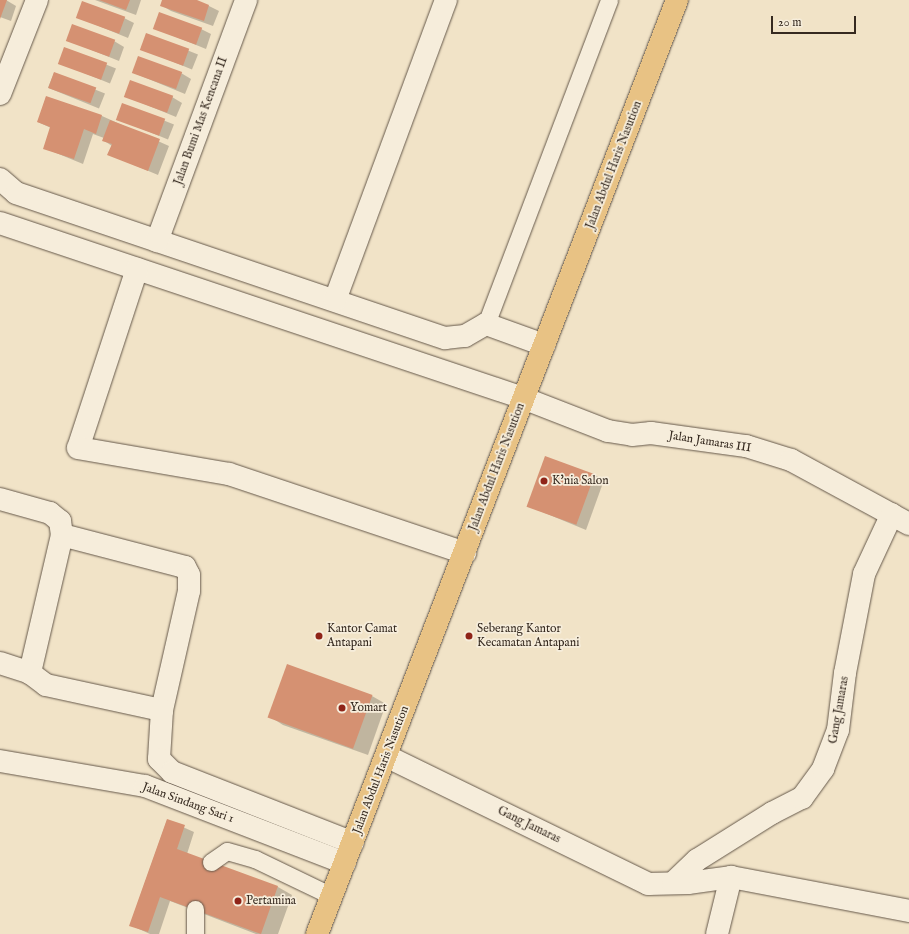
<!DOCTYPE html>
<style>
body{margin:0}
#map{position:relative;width:909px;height:934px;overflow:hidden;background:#f1e3c7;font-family:"IM FELL English",serif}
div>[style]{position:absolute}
.shadow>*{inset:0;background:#0003;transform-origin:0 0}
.building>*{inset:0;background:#d59172;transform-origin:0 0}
.roads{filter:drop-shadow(0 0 1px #65584a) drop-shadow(0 0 1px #65584a)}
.service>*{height:17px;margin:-8.5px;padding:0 8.5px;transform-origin:8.5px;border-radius:8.5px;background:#f6eddb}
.minor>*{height:22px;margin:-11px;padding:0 11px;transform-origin:11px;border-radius:11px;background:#f6eddb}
.trunk>*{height:22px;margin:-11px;padding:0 11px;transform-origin:11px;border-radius:11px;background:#e8c284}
.dots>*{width:11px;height:11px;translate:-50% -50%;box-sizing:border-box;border:2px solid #f6eddb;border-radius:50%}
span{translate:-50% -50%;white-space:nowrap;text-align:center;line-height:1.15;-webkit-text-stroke:3.5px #f6eddb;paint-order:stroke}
.street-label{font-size:12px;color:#362a20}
.poi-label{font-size:12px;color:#362a20}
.left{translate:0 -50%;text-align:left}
.scale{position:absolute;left:771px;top:16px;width:85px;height:18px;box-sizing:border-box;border:2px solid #362a20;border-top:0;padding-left:5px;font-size:12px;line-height:14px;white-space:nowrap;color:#362a20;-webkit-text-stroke:3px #f6eddb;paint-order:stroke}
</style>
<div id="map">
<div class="shadow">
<i style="clip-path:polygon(0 0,6px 0,16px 6px,11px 21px,0 17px)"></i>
<i style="clip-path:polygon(95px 0,141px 0,136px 15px)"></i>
<i style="clip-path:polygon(164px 0,194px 0,209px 6px,219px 11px,213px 26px,171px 11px,161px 5px)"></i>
<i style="clip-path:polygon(77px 17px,124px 18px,134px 23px,128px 38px)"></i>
<i style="clip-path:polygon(154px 28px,201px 29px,211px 34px,206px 49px)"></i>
<i style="left:147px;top:34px;width:55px;height:16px;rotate:22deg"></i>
<i style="clip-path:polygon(67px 40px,114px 41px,124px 47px,119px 61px)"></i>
<i style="left:65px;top:48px;width:55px;height:16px;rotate:22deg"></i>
<i style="left:54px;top:73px;width:55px;height:16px;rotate:22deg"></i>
<i style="clip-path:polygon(134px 73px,181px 73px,191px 79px,185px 94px)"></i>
<i style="clip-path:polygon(125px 96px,172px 97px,182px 103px,176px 117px)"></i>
<i style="clip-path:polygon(46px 97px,102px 116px,169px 146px,158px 175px,108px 154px,112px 146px,103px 140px,104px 138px,93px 134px,83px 164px,44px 148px,51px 128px,38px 122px)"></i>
<i style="left:123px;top:104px;width:55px;height:16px;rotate:22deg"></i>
<i style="clip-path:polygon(595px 475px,604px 480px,586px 530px,528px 506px)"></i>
<i style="clip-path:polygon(372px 696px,386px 704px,368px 755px,283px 725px,269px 716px)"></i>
<i style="clip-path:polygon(167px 820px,194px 832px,187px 854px,278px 887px,292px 895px,278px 934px,256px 934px,170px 901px,159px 934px,150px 934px,130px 925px)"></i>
</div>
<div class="building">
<i style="clip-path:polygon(0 0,7px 0,0 19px)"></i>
<i style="clip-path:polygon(99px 0,130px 0,126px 10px)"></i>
<i style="clip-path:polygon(162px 0,197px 0,209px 5px,204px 21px,160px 6px)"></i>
<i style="left:82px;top:1px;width:46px;height:18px;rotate:20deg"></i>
<i style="left:159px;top:12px;width:46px;height:18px;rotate:20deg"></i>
<i style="left:72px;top:24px;width:46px;height:18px;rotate:20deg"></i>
<i style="left:146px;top:33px;width:46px;height:18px;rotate:20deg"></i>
<i style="left:64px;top:47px;width:46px;height:18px;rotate:20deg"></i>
<i style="left:138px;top:56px;width:47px;height:18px;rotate:20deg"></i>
<i style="left:54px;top:72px;width:45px;height:17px;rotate:20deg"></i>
<i style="left:130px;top:80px;width:46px;height:18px;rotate:20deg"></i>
<i style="clip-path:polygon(46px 96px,102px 115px,96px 134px,84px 129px,74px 159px,43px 149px,50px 127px,37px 122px)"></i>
<i style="left:122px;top:103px;width:46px;height:18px;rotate:20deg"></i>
<i style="clip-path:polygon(110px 120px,160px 139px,148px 171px,107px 155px,112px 144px,102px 141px)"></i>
<i style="left:545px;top:456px;width:53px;height:54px;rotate:20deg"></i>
<i style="left:287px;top:664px;width:91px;height:57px;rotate:20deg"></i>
<i style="clip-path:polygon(167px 819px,185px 825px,177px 849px,278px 886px,261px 934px,160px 897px,148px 932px,129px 926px)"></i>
</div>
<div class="roads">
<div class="service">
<i style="left:486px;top:324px;width:347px;rotate:-69.2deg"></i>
<i style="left:211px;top:862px;width:19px;rotate:-35deg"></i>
<i style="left:227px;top:851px;width:29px;rotate:16deg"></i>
<i style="left:255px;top:859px;width:85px;rotate:25.7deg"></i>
<i style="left:195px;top:909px;width:25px;rotate:90deg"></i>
</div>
<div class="minor">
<i style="left:0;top:94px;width:101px;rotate:-68.5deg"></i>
<i style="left:0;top:179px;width:21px;rotate:41deg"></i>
<i style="left:16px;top:193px;width:453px;rotate:18.7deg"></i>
<i style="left:445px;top:338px;width:20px;rotate:-6deg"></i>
<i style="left:465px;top:336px;width:24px;rotate:-30deg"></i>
<i style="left:486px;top:324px;width:62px;rotate:19.9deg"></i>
<i style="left:0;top:223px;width:552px;rotate:18.5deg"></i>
<i style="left:523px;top:398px;width:91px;rotate:21.2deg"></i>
<i style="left:608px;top:431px;width:24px;rotate:9deg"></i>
<i style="left:632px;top:435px;width:19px;rotate:-6deg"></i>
<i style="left:651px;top:433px;width:96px;rotate:7.8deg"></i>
<i style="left:746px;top:446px;width:47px;rotate:17.3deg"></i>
<i style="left:791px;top:460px;width:134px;rotate:28.5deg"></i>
<i style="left:157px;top:241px;width:257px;rotate:-69.7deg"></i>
<i style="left:137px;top:269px;width:188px;rotate:108.2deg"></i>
<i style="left:78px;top:448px;width:153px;rotate:9.8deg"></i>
<i style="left:229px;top:474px;width:249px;rotate:18.5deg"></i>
<i style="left:335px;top:300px;width:320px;rotate:-69.7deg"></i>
<i style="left:0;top:499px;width:52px;rotate:15.6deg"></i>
<i style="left:50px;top:513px;width:13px;rotate:39deg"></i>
<i style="left:60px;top:521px;width:14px;rotate:82deg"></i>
<i style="left:62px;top:535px;width:127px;rotate:14.6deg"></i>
<i style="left:185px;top:567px;width:9px;rotate:63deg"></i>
<i style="left:189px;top:575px;width:16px;rotate:90deg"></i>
<i style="left:189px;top:591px;width:122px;rotate:102.8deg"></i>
<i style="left:162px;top:710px;width:49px;rotate:93.5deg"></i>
<i style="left:159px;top:759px;width:18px;rotate:45deg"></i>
<i style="left:172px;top:772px;width:194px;rotate:21.4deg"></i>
<i style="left:62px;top:535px;width:142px;rotate:103.1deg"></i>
<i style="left:30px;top:673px;width:20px;rotate:37deg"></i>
<i style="left:46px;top:685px;width:119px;rotate:12.2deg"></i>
<i style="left:0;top:663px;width:32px;rotate:18deg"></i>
<i style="left:386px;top:756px;width:292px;rotate:26deg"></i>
<i style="left:648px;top:884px;width:40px;rotate:-1.4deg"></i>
<i style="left:688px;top:883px;width:43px;rotate:-7.9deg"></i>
<i style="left:731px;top:877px;width:181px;rotate:10.8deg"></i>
<i style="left:0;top:761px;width:147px;rotate:9.8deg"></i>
<i style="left:145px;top:786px;width:214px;rotate:21.1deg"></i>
<i style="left:673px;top:883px;width:33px;rotate:-44deg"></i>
<i style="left:697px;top:860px;width:89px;rotate:-32.1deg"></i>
<i style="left:772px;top:813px;width:34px;rotate:-27deg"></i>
<i style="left:802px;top:798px;width:36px;rotate:-54deg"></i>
<i style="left:823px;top:769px;width:42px;rotate:-69deg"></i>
<i style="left:838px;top:730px;width:57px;rotate:-83deg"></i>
<i style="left:845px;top:673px;width:101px;rotate:-79.1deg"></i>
<i style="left:864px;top:574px;width:66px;rotate:-65deg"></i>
<i style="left:717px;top:934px;width:59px;rotate:-76.2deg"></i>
</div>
<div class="trunk">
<i style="left:317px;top:934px;width:1001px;rotate:-68.92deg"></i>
</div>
</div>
<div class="dots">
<i style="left:544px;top:481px;background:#8f2418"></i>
<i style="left:319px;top:636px;background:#8f2418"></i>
<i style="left:469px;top:636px;background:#8f2418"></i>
<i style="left:342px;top:708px;background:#8f2418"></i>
<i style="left:238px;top:901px;background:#8f2418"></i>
</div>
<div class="street-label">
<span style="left:201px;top:121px;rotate:-70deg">Jalan Bumi Mas Kencana II</span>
<span style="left:614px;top:165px;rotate:-69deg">Jalan Abdul Haris Nasution</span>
<span style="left:710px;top:442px;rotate:9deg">Jalan Jamaras III</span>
<span style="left:497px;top:467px;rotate:-69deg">Jalan Abdul Haris Nasution</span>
<span style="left:839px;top:710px;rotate:-80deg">Gang Jamaras</span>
<span style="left:381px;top:770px;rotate:-69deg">Jalan Abdul Haris Nasution</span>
<span style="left:188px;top:803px;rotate:20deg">Jalan Sindang Sari 1</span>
<span style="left:529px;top:825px;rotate:26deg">Gang Jamaras</span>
</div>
<div class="poi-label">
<span class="left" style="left:552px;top:481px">K'nia Salon</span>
<span class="left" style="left:327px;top:636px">Kantor Camat<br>Antapani</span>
<span class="left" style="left:477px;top:636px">Seberang Kantor<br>Kecamatan Antapani</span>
<span class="left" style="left:350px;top:708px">Yomart</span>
<span class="left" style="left:246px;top:901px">Pertamina</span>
</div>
<div class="scale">20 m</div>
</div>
